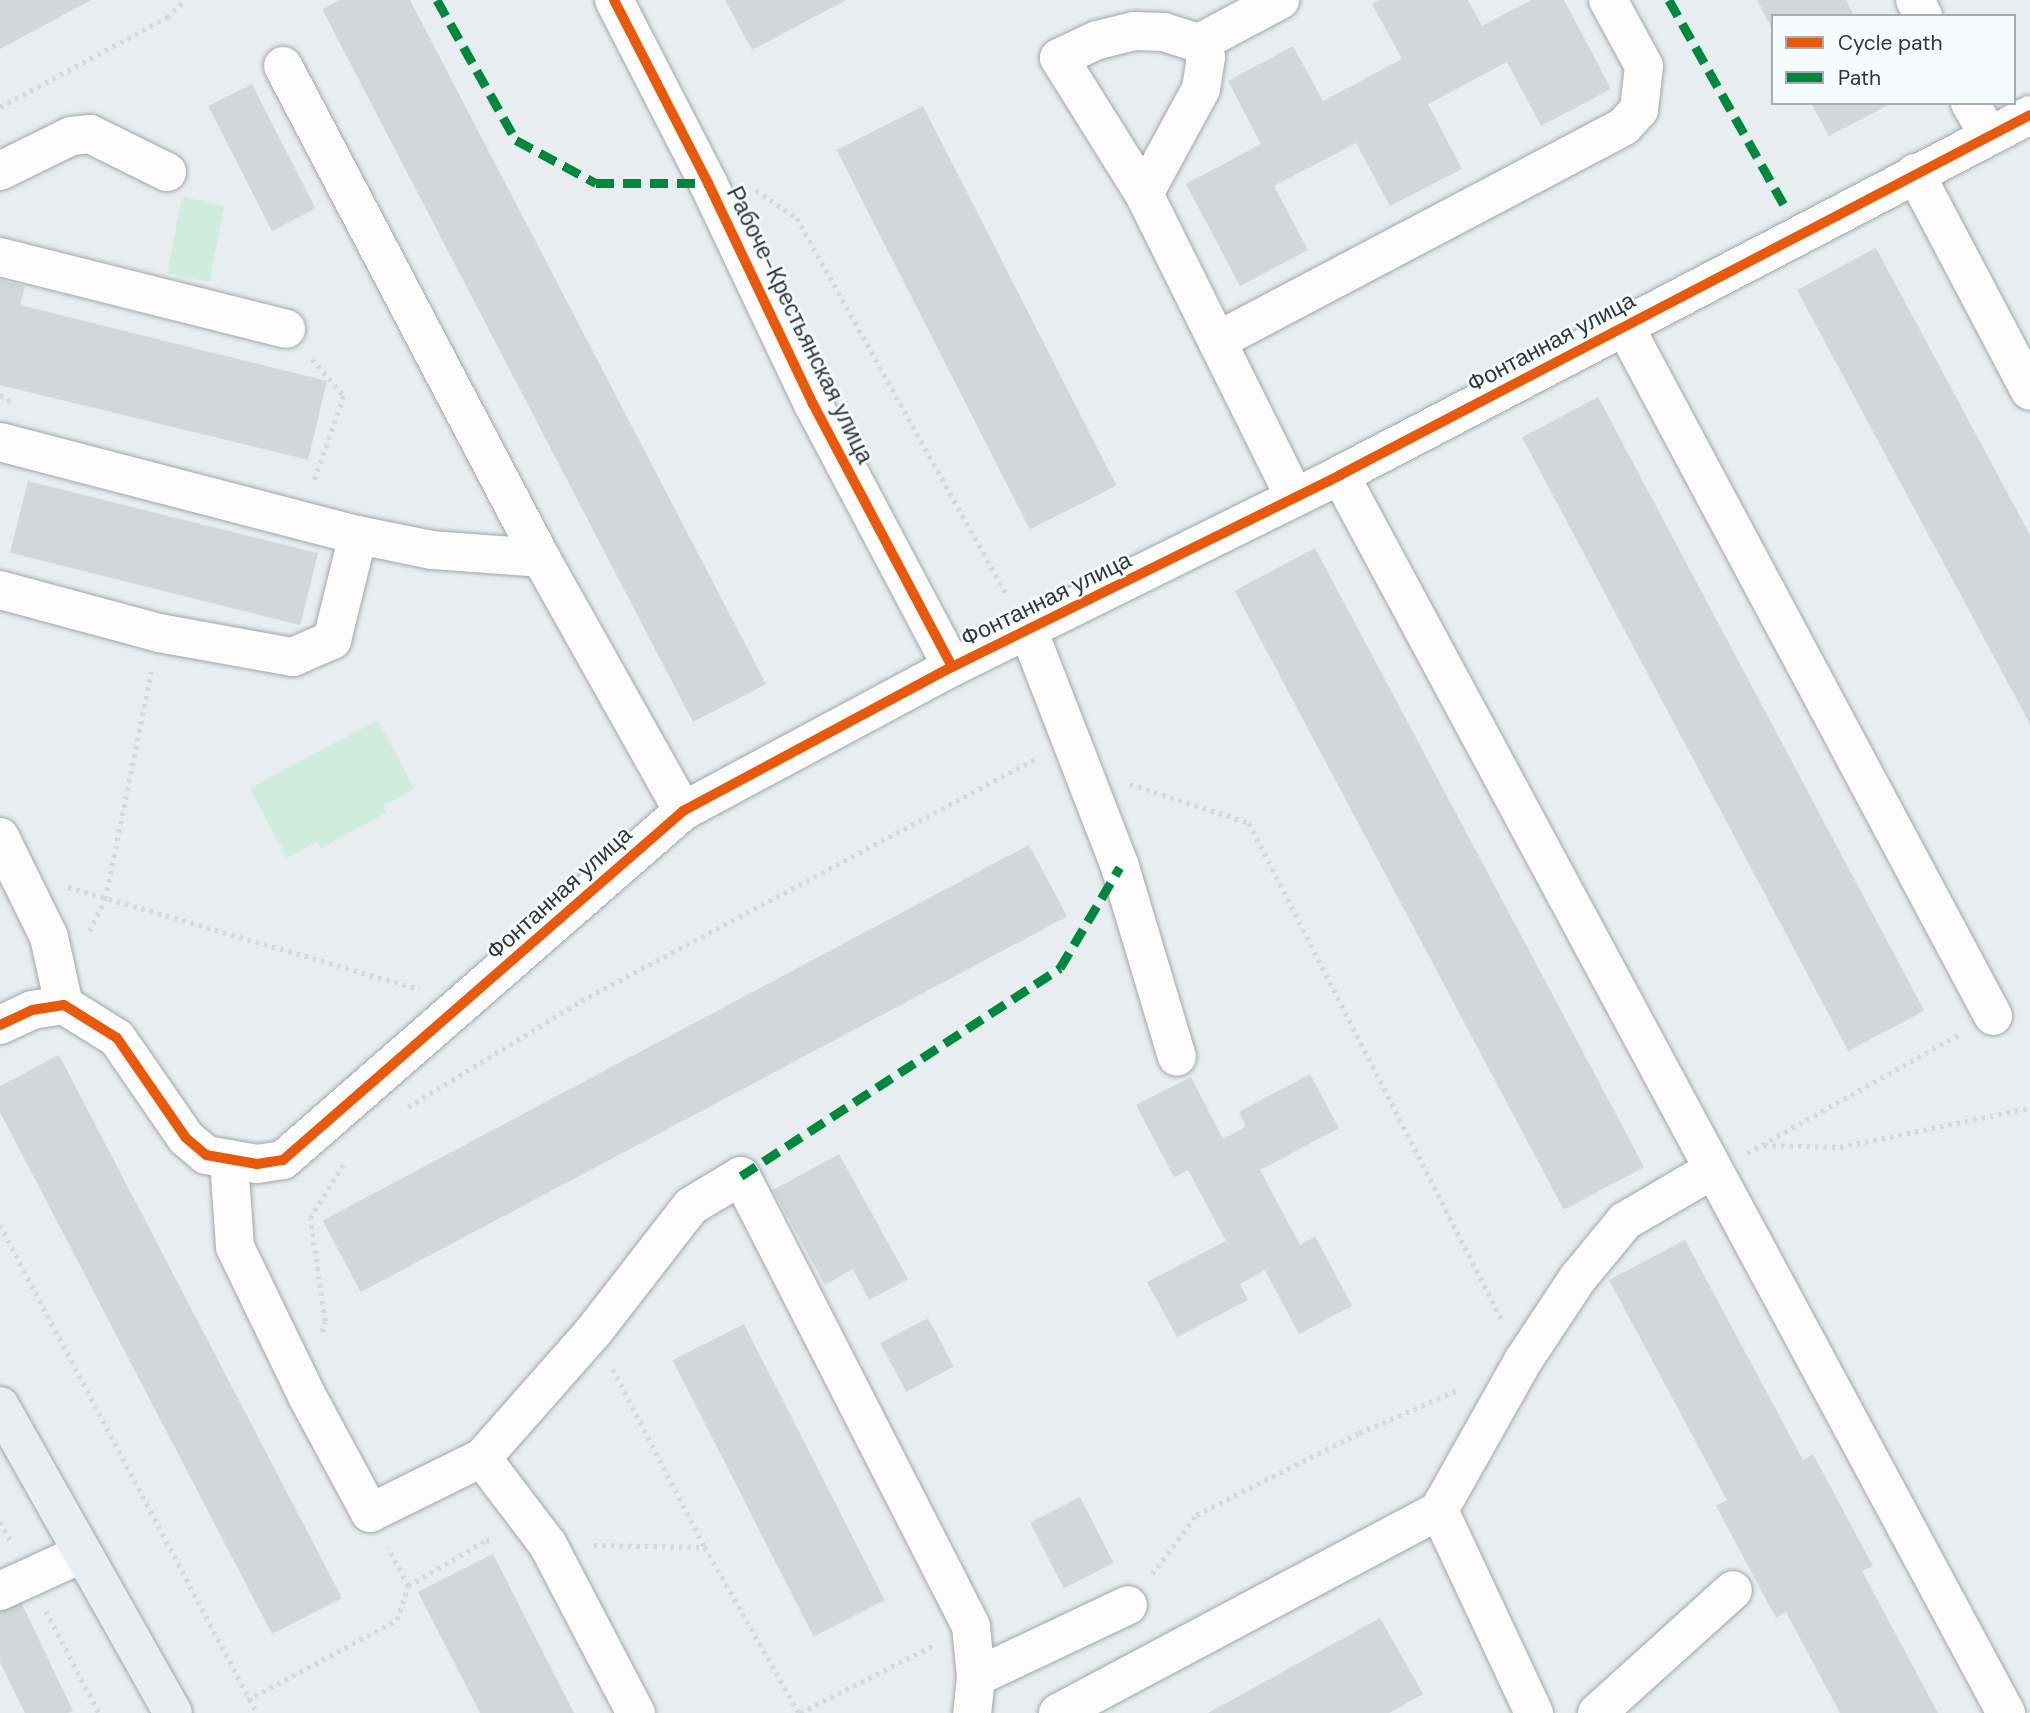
<!DOCTYPE html>
<meta charset="utf-8">
<style>
body{margin:0}
#map{position:relative;width:2030px;height:1713px;overflow:hidden;background:#e8eef0;font-family:"DM Sans",sans-serif}
div>[style]{position:absolute}
.green>*{inset:0;background:#cfecdf;transform-origin:0 0}
.building>*{inset:0;background:#d2d7d8;transform-origin:0 0}
.path>*{height:4.5px;margin-top:-2.25px;transform-origin:0;background:repeating-linear-gradient(90deg,#d5d7d8 0 3.5px,transparent 0 8.5px)}
.roads{filter:drop-shadow(0 0 2px #a2a6a8) drop-shadow(0 0 2px #a2a6a8)}
.minor>*{height:38px;margin:-19px;padding:0 19px;transform-origin:19px;border-radius:19px;background:#fcfcfd}
.major>*{height:38px;margin:-19px;padding:0 19px;transform-origin:19px;border-radius:19px;background:#e9eef3}
.quiet>*{height:9px;margin-top:-4.5px;transform-origin:0;background:repeating-linear-gradient(90deg,#00873e 0 18px,transparent 0 27px)}
.cycleway>*{height:10px;margin:-5px;padding:0 5px;transform-origin:5px;border-radius:5px;background:#e8590c}
span{translate:-50% -50%;white-space:nowrap;text-align:center;line-height:1.15;-webkit-text-stroke:5px #f5fcfe;paint-order:stroke}
.street-label{font-size:23px;color:#313536}
.legend{position:absolute;left:1771px;top:14px;width:245px;height:91px;box-sizing:border-box;background:#f5fcfe;border:2px solid #a7acae;margin:0;padding:9px 12px;list-style:none;font-size:21px;color:#313536}
.legend li{display:flex;align-items:center;gap:14px;height:35px}
.legend b{width:35px;border:2px solid #a7acae}
</style>
<div id="map">
<div class="green">
<i style="left:182px;top:197px;width:43px;height:78px;rotate:11deg"></i>
<i style="clip-path:polygon(378px 720px,414px 789px,383px 806px,386px 813px,321px 848px,317px 841px,287px 858px,250px 788px)"></i>
</div>
<div class="building">
<i style="clip-path:polygon(0 0,91px 0,0 49px)"></i>
<i style="clip-path:polygon(340px 0,410px 0,766px 684px,693px 722px,322px 9px)"></i>
<i style="clip-path:polygon(725px 0,846px 0,752px 50px)"></i>
<i style="clip-path:polygon(1380px 0,1468px 0,1482px 26px,1531px 0,1564px 0,1611px 89px,1541px 126px,1507px 62px,1428px 104px,1462px 169px,1390px 206px,1356px 143px,1274px 186px,1308px 250px,1240px 286px,1186px 184px,1261px 144px,1228px 81px,1293px 46px,1323px 101px,1402px 59px,1372px 4px)"></i>
<i style="clip-path:polygon(1757px 0,1846px 0,1854px 16px,1773px 16px,1773px 31px)"></i>
<i style="left:252px;top:84px;width:140px;height:49px;rotate:63deg"></i>
<i style="clip-path:polygon(1811px 103px,1892px 103px,1829px 136px)"></i>
<i style="left:923px;top:106px;width:426px;height:97px;rotate:63deg"></i>
<i style="clip-path:polygon(1876px 248px,2030px 535px,2030px 724px,1797px 290px)"></i>
<i style="clip-path:polygon(0 280px,25px 286px,20px 305px,327px 381px,308px 460px,0 385px)"></i>
<i style="left:1598px;top:397px;width:695px;height:86px;rotate:62deg"></i>
<i style="left:28px;top:481px;width:299px;height:74px;rotate:14deg"></i>
<i style="left:1315px;top:548px;width:701px;height:91px;rotate:62deg"></i>
<i style="left:1029px;top:845px;width:81px;height:800px;rotate:62deg"></i>
<i style="clip-path:polygon(59px 1055px,342px 1598px,272px 1634px,0 1112px,0 1086px)"></i>
<i style="clip-path:polygon(1310px 1074px,1339px 1128px,1260px 1170px,1300px 1245px,1315px 1236px,1352px 1306px,1299px 1334px,1265px 1270px,1240px 1284px,1248px 1300px,1177px 1337px,1147px 1282px,1226px 1241px,1188px 1170px,1174px 1177px,1136px 1105px,1191px 1077px,1223px 1139px,1246px 1126px,1239px 1112px)"></i>
<i style="clip-path:polygon(839px 1154px,908px 1279px,869px 1300px,853px 1269px,825px 1285px,773px 1190px)"></i>
<i style="clip-path:polygon(1685px 1240px,1803px 1460px,1813px 1454px,1873px 1566px,1862px 1571px,1938px 1713px,1840px 1713px,1786px 1612px,1776px 1618px,1716px 1506px,1727px 1500px,1609px 1280px)"></i>
<i style="left:928px;top:1318px;width:55px;height:54px;rotate:62deg"></i>
<i style="left:744px;top:1324px;width:310px;height:80px;rotate:63deg"></i>
<i style="left:1080px;top:1497px;width:74px;height:56px;rotate:63deg"></i>
<i style="clip-path:polygon(493px 1554px,574px 1713px,480px 1713px,418px 1592px)"></i>
<i style="clip-path:polygon(20px 1600px,73px 1711px,68px 1713px,25px 1713px,0 1662px,0 1610px)"></i>
<i style="clip-path:polygon(1380px 1618px,1423px 1694px,1389px 1713px,1208px 1713px)"></i>
</div>
<div class="path">
<i style="left:0;top:107px;width:190px;rotate:-28.3deg"></i>
<i style="left:167px;top:17px;width:24px;rotate:-45deg"></i>
<i style="left:756px;top:190px;width:50px;rotate:34.3deg"></i>
<i style="left:797px;top:218px;width:432px;rotate:60.9deg"></i>
<i style="left:312px;top:359px;width:49px;rotate:49.1deg"></i>
<i style="left:344px;top:396px;width:90px;rotate:109.4deg"></i>
<i style="left:0;top:395px;width:16px;rotate:30deg"></i>
<i style="left:1130px;top:784px;width:125px;rotate:18.1deg"></i>
<i style="left:1249px;top:823px;width:560px;rotate:63.02deg"></i>
<i style="left:68px;top:887px;width:366px;rotate:16.2deg"></i>
<i style="left:89px;top:931px;width:36px;rotate:-63deg"></i>
<i style="left:105px;top:899px;width:232px;rotate:-78.5deg"></i>
<i style="left:408px;top:1107px;width:203px;rotate:-31.5deg"></i>
<i style="left:581px;top:1001px;width:517px;rotate:-28.05deg"></i>
<i style="left:1764px;top:1145px;width:76px;rotate:1.5deg"></i>
<i style="left:1840px;top:1147px;width:194px;rotate:-11.6deg"></i>
<i style="left:1747px;top:1153px;width:244px;rotate:-29.2deg"></i>
<i style="left:0;top:1225px;width:552px;rotate:62.23deg"></i>
<i style="left:322px;top:1332px;width:11px;rotate:-75deg"></i>
<i style="left:325px;top:1321px;width:104px;rotate:-98.3deg"></i>
<i style="left:310px;top:1218px;width:65px;rotate:-58.3deg"></i>
<i style="left:613px;top:1369px;width:200px;rotate:62.7deg"></i>
<i style="left:705px;top:1547px;width:191px;rotate:60.5deg"></i>
<i style="left:0;top:1522px;width:25px;rotate:61deg"></i>
<i style="left:594px;top:1545px;width:111px;rotate:1deg"></i>
<i style="left:1152px;top:1574px;width:74px;rotate:-53.3deg"></i>
<i style="left:1196px;top:1515px;width:182px;rotate:-26.7deg"></i>
<i style="left:1359px;top:1433px;width:110px;rotate:-23.5deg"></i>
<i style="left:408px;top:1586px;width:91px;rotate:-30.5deg"></i>
<i style="left:486px;top:1540px;width:8px;rotate:7deg"></i>
<i style="left:46px;top:1611px;width:115px;rotate:62.5deg"></i>
<i style="left:247px;top:1700px;width:170px;rotate:-28.1deg"></i>
<i style="left:397px;top:1620px;width:36px;rotate:-72deg"></i>
<i style="left:408px;top:1586px;width:43px;rotate:-117.8deg"></i>
<i style="left:800px;top:1713px;width:150px;rotate:-26.9deg"></i>
</div>
<div class="roads">
<div class="minor">
<i style="left:614px;top:0;width:206px;rotate:62.8deg"></i>
<i style="left:708px;top:183px;width:245px;rotate:64.6deg"></i>
<i style="left:813px;top:404px;width:297px;rotate:62.1deg"></i>
<i style="left:1915px;top:0;width:18px;rotate:63deg"></i>
<i style="left:1199px;top:43px;width:92px;rotate:-28deg"></i>
<i style="left:283px;top:66px;width:556px;rotate:62.33deg"></i>
<i style="left:541px;top:558px;width:290px;rotate:60.7deg"></i>
<i style="left:1970px;top:103px;width:38px;rotate:60deg"></i>
<i style="left:0;top:171px;width:79px;rotate:-26.2deg"></i>
<i style="left:71px;top:136px;width:19px;rotate:-6deg"></i>
<i style="left:90px;top:134px;width:86px;rotate:26.3deg"></i>
<i style="left:1915px;top:173px;width:246px;rotate:62.2deg"></i>
<i style="left:1144px;top:194px;width:119px;rotate:-61.5deg"></i>
<i style="left:1201px;top:89px;width:32px;rotate:-81deg"></i>
<i style="left:1206px;top:57px;width:16px;rotate:-117deg"></i>
<i style="left:1199px;top:43px;width:37px;rotate:-163deg"></i>
<i style="left:1164px;top:32px;width:30px;rotate:-178deg"></i>
<i style="left:1134px;top:31px;width:38px;rotate:166deg"></i>
<i style="left:1097px;top:40px;width:42px;rotate:154.7deg"></i>
<i style="left:1059px;top:58px;width:160px;rotate:58deg"></i>
<i style="left:1144px;top:194px;width:339px;rotate:63.6deg"></i>
<i style="left:0;top:257px;width:295px;rotate:14.1deg"></i>
<i style="left:1625px;top:327px;width:781px;rotate:61.89deg"></i>
<i style="left:1217px;top:341px;width:460px;rotate:-27.8deg"></i>
<i style="left:1624px;top:126px;width:22px;rotate:-47deg"></i>
<i style="left:1639px;top:110px;width:44px;rotate:-83.5deg"></i>
<i style="left:1644px;top:66px;width:75px;rotate:-118.6deg"></i>
<i style="left:0;top:442px;width:370px;rotate:14.6deg"></i>
<i style="left:358px;top:535px;width:76px;rotate:11.5deg"></i>
<i style="left:432px;top:550px;width:109px;rotate:4.2deg"></i>
<i style="left:1340px;top:475px;width:1406px;rotate:61.72deg"></i>
<i style="left:0;top:590px;width:165px;rotate:15.1deg"></i>
<i style="left:159px;top:633px;width:136px;rotate:10.2deg"></i>
<i style="left:293px;top:657px;width:43px;rotate:-23.6deg"></i>
<i style="left:332px;top:640px;width:108px;rotate:-76.1deg"></i>
<i style="left:1029px;top:632px;width:252px;rotate:68.8deg"></i>
<i style="left:1120px;top:867px;width:198px;rotate:73.3deg"></i>
<i style="left:0;top:837px;width:111px;rotate:63.9deg"></i>
<i style="left:49px;top:937px;width:70px;rotate:77.6deg"></i>
<i style="left:0;top:1025px;width:35px;rotate:-25deg"></i>
<i style="left:32px;top:1010px;width:32px;rotate:-9deg"></i>
<i style="left:64px;top:1005px;width:62px;rotate:31.9deg"></i>
<i style="left:117px;top:1038px;width:121px;rotate:55.4deg"></i>
<i style="left:186px;top:1138px;width:26px;rotate:40deg"></i>
<i style="left:206px;top:1155px;width:52px;rotate:10deg"></i>
<i style="left:257px;top:1164px;width:26px;rotate:-9deg"></i>
<i style="left:283px;top:1160px;width:531px;rotate:-41.1deg"></i>
<i style="left:683px;top:811px;width:305px;rotate:-28.2deg"></i>
<i style="left:952px;top:667px;width:433px;rotate:-26.3deg"></i>
<i style="left:1340px;top:475px;width:778px;rotate:-27.55deg"></i>
<i style="left:229px;top:1161px;width:86px;rotate:86deg"></i>
<i style="left:235px;top:1247px;width:165px;rotate:64.2deg"></i>
<i style="left:307px;top:1396px;width:133px;rotate:61.7deg"></i>
<i style="left:370px;top:1513px;width:125px;rotate:-26.2deg"></i>
<i style="left:482px;top:1458px;width:169px;rotate:-48.6deg"></i>
<i style="left:594px;top:1331px;width:158px;rotate:-52.2deg"></i>
<i style="left:691px;top:1206px;width:58px;rotate:-31deg"></i>
<i style="left:741px;top:1176px;width:505px;rotate:62.93deg"></i>
<i style="left:971px;top:1626px;width:51px;rotate:84.4deg"></i>
<i style="left:976px;top:1677px;width:36px;rotate:96deg"></i>
<i style="left:482px;top:1458px;width:109px;rotate:52.8deg"></i>
<i style="left:548px;top:1545px;width:190px;rotate:62.4deg"></i>
<i style="left:0;top:1591px;width:91px;rotate:-24.6deg"></i>
<i style="left:976px;top:1677px;width:168px;rotate:-25.3deg"></i>
<i style="left:1058px;top:1713px;width:432px;rotate:-28deg"></i>
<i style="left:1534px;top:1713px;width:224px;rotate:-115.1deg"></i>
<i style="left:1439px;top:1510px;width:171px;rotate:-60.6deg"></i>
<i style="left:1523px;top:1361px;width:100px;rotate:-56.5deg"></i>
<i style="left:1578px;top:1278px;width:74px;rotate:-50.5deg"></i>
<i style="left:1625px;top:1221px;width:101px;rotate:-30.4deg"></i>
<i style="left:1597px;top:1713px;width:183px;rotate:-42.1deg"></i>
</div>
<div class="major">
<i style="left:0;top:1406px;width:352px;rotate:60.6deg"></i>
</div>
</div>
<div class="quiet">
<i style="left:437px;top:0;width:161px;rotate:60.6deg"></i>
<i style="left:516px;top:140px;width:91px;rotate:28.3deg"></i>
<i style="left:596px;top:183px;width:112px"></i>
<i style="left:1669px;top:0;width:241px;rotate:60.7deg"></i>
<i style="left:741px;top:1176px;width:381px;rotate:-33.1deg"></i>
<i style="left:1060px;top:968px;width:117px;rotate:-59.3deg"></i>
</div>
<div class="cycleway">
<i style="left:614px;top:0;width:206px;rotate:62.8deg"></i>
<i style="left:708px;top:183px;width:245px;rotate:64.6deg"></i>
<i style="left:813px;top:404px;width:297px;rotate:62.1deg"></i>
<i style="left:0;top:1025px;width:35px;rotate:-25deg"></i>
<i style="left:32px;top:1010px;width:32px;rotate:-9deg"></i>
<i style="left:64px;top:1005px;width:62px;rotate:31.9deg"></i>
<i style="left:117px;top:1038px;width:121px;rotate:55.4deg"></i>
<i style="left:186px;top:1138px;width:26px;rotate:40deg"></i>
<i style="left:206px;top:1155px;width:52px;rotate:10deg"></i>
<i style="left:257px;top:1164px;width:26px;rotate:-9deg"></i>
<i style="left:283px;top:1160px;width:531px;rotate:-41.1deg"></i>
<i style="left:683px;top:811px;width:305px;rotate:-28.2deg"></i>
<i style="left:952px;top:667px;width:433px;rotate:-26.3deg"></i>
<i style="left:1340px;top:475px;width:778px;rotate:-27.55deg"></i>
</div>
<div class="street-label">
<span style="left:800px;top:325px;rotate:64deg">Рабоче-Крестьянская улица</span>
<span style="left:1551px;top:342px;rotate:-28deg">Фонтанная улица</span>
<span style="left:1046px;top:599px;rotate:-26deg">Фонтанная улица</span>
<span style="left:559px;top:893px;rotate:-42deg">Фонтанная улица</span>
</div>
<ul class="legend">
<li><b style="height:9px;background:#e8590c"></b>Cycle path</li>
<li><b style="height:9px;background:#00873e"></b>Path</li>
</ul>
</div>
